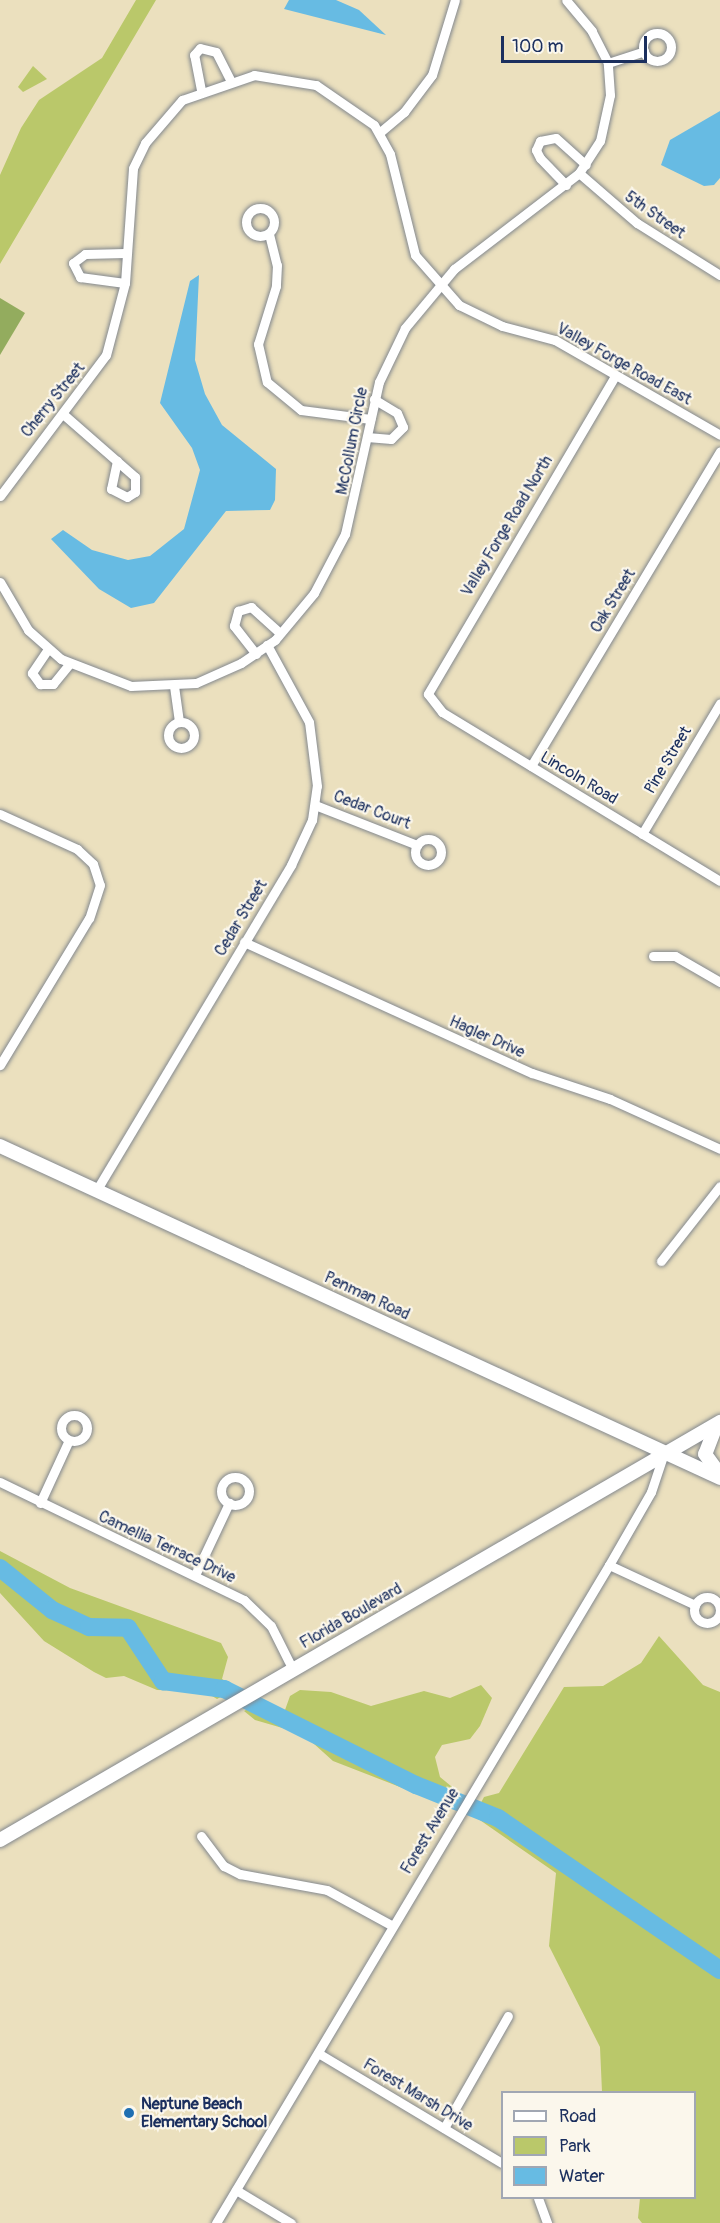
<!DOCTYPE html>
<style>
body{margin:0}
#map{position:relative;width:720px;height:2223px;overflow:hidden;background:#ebe0be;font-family:Pangolin,sans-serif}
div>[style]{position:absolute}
.green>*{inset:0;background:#bac86a}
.forest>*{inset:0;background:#93ac5e}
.water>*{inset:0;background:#67bbe3}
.river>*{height:18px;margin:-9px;padding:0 9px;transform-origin:9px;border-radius:9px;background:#67bbe3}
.roads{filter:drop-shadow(0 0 2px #83888e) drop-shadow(0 0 2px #83888e)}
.street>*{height:9px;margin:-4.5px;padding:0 4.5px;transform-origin:4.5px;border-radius:4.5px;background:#fff}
.street>.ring{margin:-4.5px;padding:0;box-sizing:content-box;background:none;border:9px solid #fff;border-radius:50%}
.secondary>*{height:14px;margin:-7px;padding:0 7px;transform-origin:7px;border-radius:7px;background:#fff}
.dots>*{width:16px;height:16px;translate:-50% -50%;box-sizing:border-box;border:3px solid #fbf7ec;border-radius:50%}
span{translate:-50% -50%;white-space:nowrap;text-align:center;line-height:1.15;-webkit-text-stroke:4.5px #fbf7ec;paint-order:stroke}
.street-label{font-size:16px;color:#1b2f5e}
.poi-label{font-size:16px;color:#1b2f5e;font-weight:700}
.left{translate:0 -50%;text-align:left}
.legend{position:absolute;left:501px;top:2091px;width:195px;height:108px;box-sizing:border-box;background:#fbf7ec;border:2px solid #a1a7b3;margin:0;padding:8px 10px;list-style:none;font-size:18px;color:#1b2f5e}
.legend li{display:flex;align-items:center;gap:12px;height:30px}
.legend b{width:30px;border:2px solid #a1a7b3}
.scale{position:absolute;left:501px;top:36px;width:146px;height:27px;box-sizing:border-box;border:3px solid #1b2f5e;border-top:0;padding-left:8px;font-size:18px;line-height:21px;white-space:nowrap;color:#1b2f5e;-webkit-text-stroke:4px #fbf7ec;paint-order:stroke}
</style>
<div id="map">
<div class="green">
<i style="clip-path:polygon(136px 0,156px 0,0 264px,0 175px,21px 128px,39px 100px,102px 58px)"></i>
<i style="clip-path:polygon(33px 66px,47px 79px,23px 92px,18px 87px)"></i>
<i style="clip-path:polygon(0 1551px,70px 1588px,221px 1643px,228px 1657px,222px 1679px,237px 1688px,217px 1699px,204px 1691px,157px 1690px,124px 1676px,106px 1678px,94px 1672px,44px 1641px,0 1593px)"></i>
<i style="clip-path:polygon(659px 1636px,703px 1685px,720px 1692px,720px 2223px,642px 2223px,638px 2218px,640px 2198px,694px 2198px,694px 2092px,602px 2092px,600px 2047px,549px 1946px,556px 1873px,474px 1816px,484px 1797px,499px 1793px,564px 1687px,603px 1686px,641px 1663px)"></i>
<i style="clip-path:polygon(481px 1685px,492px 1698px,480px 1726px,470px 1739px,442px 1745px,435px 1757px,440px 1777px,457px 1791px,448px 1805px,430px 1793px,418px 1794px,333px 1761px,303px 1734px,255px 1720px,244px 1711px,261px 1702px,285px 1710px,290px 1696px,300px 1690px,331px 1692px,371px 1706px,424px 1691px,450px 1698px)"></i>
</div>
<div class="forest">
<i style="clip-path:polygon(0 298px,25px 313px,0 355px)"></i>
</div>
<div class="water">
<i style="clip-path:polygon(289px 0,336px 0,359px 10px,386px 35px,284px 9px)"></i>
<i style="clip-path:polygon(720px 111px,720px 178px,714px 185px,704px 186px,661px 165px,670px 140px)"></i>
<i style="clip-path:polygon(199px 275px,195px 360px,205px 394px,222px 425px,276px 469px,275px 500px,270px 510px,226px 511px,154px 603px,131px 608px,99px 589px,51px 539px,63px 530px,92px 550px,128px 560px,150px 556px,184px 529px,200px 470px,192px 448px,160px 403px,190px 281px)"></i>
</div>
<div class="river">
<i style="left:0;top:1568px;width:67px;rotate:38.9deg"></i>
<i style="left:52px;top:1610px;width:41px;rotate:24.7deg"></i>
<i style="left:89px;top:1627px;width:39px;rotate:1deg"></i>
<i style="left:128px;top:1628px;width:64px;rotate:56.6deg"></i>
<i style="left:163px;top:1681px;width:62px;rotate:7.5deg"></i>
<i style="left:224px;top:1689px;width:215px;rotate:26.6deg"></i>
<i style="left:416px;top:1785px;width:88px;rotate:21.9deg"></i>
<i style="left:498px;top:1818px;width:269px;rotate:34.4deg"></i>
</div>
<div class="roads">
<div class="street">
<i class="ring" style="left:643px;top:33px;width:19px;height:19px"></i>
<i style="left:608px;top:63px;width:38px;rotate:-18deg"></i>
<i style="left:201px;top:90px;width:36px;rotate:-101deg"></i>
<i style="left:194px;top:55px;width:9px;rotate:-49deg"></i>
<i style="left:200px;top:48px;width:16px;rotate:14deg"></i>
<i style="left:216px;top:52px;width:30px;rotate:63deg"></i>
<i style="left:379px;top:133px;width:33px;rotate:-40deg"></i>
<i style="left:404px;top:112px;width:46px;rotate:-52.9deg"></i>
<i style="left:432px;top:75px;width:78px;rotate:-73deg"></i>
<i style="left:579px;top:173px;width:77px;rotate:40.8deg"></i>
<i style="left:637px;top:223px;width:98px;rotate:32.1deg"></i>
<i style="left:566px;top:185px;width:37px;rotate:-134deg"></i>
<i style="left:540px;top:158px;width:9px;rotate:-117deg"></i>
<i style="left:536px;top:150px;width:10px;rotate:-66deg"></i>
<i style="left:540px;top:141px;width:16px;rotate:-11deg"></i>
<i style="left:556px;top:138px;width:40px;rotate:42deg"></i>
<i class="ring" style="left:246px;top:208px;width:19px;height:19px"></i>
<i style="left:269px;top:234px;width:32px;rotate:76deg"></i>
<i style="left:277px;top:265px;width:21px;rotate:93deg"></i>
<i style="left:276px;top:286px;width:61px;rotate:107.2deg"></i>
<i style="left:258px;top:344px;width:39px;rotate:77deg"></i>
<i style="left:267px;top:382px;width:44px;rotate:39.5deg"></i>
<i style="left:301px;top:410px;width:70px;rotate:7.4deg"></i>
<i style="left:125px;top:253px;width:40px;rotate:178.6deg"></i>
<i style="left:85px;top:254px;width:15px;rotate:143deg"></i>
<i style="left:73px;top:263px;width:16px;rotate:63deg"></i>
<i style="left:80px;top:277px;width:45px;rotate:7.6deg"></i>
<i style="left:615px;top:376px;width:369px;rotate:120.5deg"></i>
<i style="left:428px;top:694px;width:23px;rotate:52deg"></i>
<i style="left:442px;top:712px;width:325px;rotate:31.3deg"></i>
<i style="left:63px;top:414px;width:96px;rotate:41.2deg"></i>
<i style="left:135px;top:477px;width:15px;rotate:90deg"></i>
<i style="left:135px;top:492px;width:9px;rotate:148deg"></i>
<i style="left:127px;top:497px;width:18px;rotate:-153deg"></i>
<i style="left:111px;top:489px;width:29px;rotate:-78deg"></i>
<i style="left:367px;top:437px;width:24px;rotate:5deg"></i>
<i style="left:391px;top:439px;width:17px;rotate:-45deg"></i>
<i style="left:403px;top:427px;width:15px;rotate:-113deg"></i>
<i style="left:397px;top:413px;width:27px;rotate:-149deg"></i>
<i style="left:0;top:496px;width:176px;rotate:-53.1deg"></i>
<i style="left:106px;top:355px;width:74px;rotate:-75.2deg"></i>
<i style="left:125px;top:283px;width:115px;rotate:-86deg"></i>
<i style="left:133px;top:168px;width:28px;rotate:-64deg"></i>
<i style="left:145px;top:143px;width:57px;rotate:-49.3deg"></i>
<i style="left:182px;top:100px;width:76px;rotate:-19.1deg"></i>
<i style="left:254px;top:75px;width:63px;rotate:9.2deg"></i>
<i style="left:316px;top:85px;width:70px;rotate:34.6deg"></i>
<i style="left:374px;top:125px;width:33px;rotate:61deg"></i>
<i style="left:390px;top:154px;width:104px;rotate:76.1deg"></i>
<i style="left:415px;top:255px;width:67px;rotate:48.7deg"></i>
<i style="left:459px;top:305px;width:48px;rotate:26deg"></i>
<i style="left:502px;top:326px;width:55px;rotate:14.8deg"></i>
<i style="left:555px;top:340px;width:190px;rotate:29.9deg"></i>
<i style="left:0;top:582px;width:56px;rotate:59.7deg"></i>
<i style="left:28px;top:630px;width:44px;rotate:41.3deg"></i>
<i style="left:61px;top:659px;width:75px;rotate:21.1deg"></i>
<i style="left:131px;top:686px;width:65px;rotate:-2.6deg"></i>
<i style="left:196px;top:683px;width:49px;rotate:-24deg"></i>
<i style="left:241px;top:663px;width:41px;rotate:-34.1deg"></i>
<i style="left:275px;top:640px;width:61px;rotate:-50.3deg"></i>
<i style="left:314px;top:593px;width:67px;rotate:-62.3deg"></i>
<i style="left:345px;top:534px;width:156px;rotate:-77.4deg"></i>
<i style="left:379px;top:382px;width:60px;rotate:-64.3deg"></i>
<i style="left:405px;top:328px;width:77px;rotate:-50.3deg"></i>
<i style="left:454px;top:269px;width:158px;rotate:-37.5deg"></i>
<i style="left:579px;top:173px;width:38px;rotate:-57deg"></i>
<i style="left:600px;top:141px;width:47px;rotate:-77.7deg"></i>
<i style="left:610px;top:95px;width:32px;rotate:-94deg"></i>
<i style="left:608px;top:63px;width:36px;rotate:-117deg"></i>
<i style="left:592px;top:31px;width:40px;rotate:-130deg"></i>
<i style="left:48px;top:649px;width:29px;rotate:124deg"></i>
<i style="left:32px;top:673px;width:14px;rotate:54deg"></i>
<i style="left:40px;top:684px;width:13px"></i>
<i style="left:53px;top:684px;width:26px;rotate:-51deg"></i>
<i style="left:256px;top:654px;width:36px;rotate:-128deg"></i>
<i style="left:234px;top:626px;width:16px;rotate:-75deg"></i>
<i style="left:238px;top:611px;width:14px;rotate:-17deg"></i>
<i style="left:251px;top:607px;width:39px;rotate:42deg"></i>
<i style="left:174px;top:686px;width:36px;rotate:82deg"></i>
<i class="ring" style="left:168px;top:722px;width:17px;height:17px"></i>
<i style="left:531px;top:766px;width:367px;rotate:-59deg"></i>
<i style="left:315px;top:805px;width:110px;rotate:21.4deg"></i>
<i style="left:0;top:814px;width:85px;rotate:24.4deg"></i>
<i style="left:77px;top:849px;width:22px;rotate:43deg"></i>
<i style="left:93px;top:864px;width:22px;rotate:72deg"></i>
<i style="left:100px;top:885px;width:35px;rotate:108deg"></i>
<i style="left:89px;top:918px;width:172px;rotate:121.2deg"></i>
<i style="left:642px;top:834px;width:152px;rotate:-59.2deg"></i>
<i class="ring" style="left:415px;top:839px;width:17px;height:17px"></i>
<i style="left:244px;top:942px;width:316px;rotate:24.5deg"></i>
<i style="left:532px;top:1073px;width:82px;rotate:18.4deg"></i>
<i style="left:610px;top:1099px;width:121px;rotate:24.4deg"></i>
<i style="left:653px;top:956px;width:22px"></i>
<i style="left:675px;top:956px;width:52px;rotate:30deg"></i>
<i style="left:96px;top:1191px;width:380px;rotate:-59.1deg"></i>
<i style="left:291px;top:865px;width:50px;rotate:-65deg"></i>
<i style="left:312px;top:820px;width:34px;rotate:-82deg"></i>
<i style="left:317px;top:786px;width:64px;rotate:-97.1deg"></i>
<i style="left:309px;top:722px;width:88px;rotate:-118.6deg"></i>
<i style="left:661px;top:1261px;width:95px;rotate:-51.8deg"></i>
<i class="ring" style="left:61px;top:1415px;width:17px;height:17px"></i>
<i class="ring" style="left:221px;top:1477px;width:19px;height:19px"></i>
<i style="left:0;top:1482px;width:271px;rotate:25.8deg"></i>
<i style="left:244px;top:1600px;width:37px;rotate:44deg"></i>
<i style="left:271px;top:1626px;width:49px;rotate:63.4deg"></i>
<i style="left:40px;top:1503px;width:69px;rotate:-65.3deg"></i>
<i style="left:609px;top:1565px;width:95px;rotate:24.9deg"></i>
<i style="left:195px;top:1575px;width:80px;rotate:-64.7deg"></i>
<i class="ring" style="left:694px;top:1597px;width:17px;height:17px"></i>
<i style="left:201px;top:1836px;width:38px;rotate:53deg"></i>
<i style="left:224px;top:1866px;width:18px;rotate:27deg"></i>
<i style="left:240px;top:1874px;width:88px;rotate:10.4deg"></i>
<i style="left:327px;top:1890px;width:73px;rotate:28.7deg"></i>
<i style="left:318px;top:2053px;width:214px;rotate:30.9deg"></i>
<i style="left:444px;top:2128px;width:129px;rotate:-60.3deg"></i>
<i style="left:236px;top:2190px;width:64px;rotate:31deg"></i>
<i style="left:538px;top:2198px;width:27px;rotate:70deg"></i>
<i style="left:216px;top:2223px;width:766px;rotate:-59.15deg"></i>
<i style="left:609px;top:1565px;width:84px;rotate:-60.1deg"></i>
<i style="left:651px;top:1492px;width:41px;rotate:-71.6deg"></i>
</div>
<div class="secondary">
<i style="left:0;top:1146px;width:793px;rotate:24.75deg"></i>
<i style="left:716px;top:1426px;width:30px;rotate:111deg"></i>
<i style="left:705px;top:1454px;width:26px;rotate:54deg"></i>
<i style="left:0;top:1840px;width:833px;rotate:-30.14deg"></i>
</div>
</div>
<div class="dots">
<i style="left:129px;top:2113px;background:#1f6fb2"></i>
</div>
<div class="street-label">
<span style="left:655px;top:215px;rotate:35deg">5th Street</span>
<span style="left:624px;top:364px;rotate:29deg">Valley Forge Road East</span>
<span style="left:53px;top:400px;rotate:-51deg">Cherry Street</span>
<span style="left:352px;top:441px;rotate:-79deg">McCollum Circle</span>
<span style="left:507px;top:526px;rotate:-59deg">Valley Forge Road North</span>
<span style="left:613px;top:601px;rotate:-59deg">Oak Street</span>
<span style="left:668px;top:760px;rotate:-59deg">Pine Street</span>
<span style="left:579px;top:778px;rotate:31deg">Lincoln Road</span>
<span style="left:372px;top:810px;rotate:21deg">Cedar Court</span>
<span style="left:241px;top:918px;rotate:-59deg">Cedar Street</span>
<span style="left:487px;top:1037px;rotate:24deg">Hagler Drive</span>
<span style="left:367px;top:1296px;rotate:25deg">Penman Road</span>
<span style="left:167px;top:1547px;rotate:25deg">Camellia Terrace Drive</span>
<span style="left:351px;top:1616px;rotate:-30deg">Florida Boulevard</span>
<span style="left:430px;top:1831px;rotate:-59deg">Forest Avenue</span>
<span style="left:418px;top:2095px;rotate:31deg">Forest Marsh Drive</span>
</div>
<div class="poi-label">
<span class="left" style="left:141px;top:2113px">Neptune Beach<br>Elementary School</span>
</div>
<ul class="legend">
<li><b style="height:8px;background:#fff"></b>Road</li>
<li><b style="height:16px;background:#bac86a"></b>Park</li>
<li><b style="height:16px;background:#67bbe3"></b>Water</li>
</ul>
<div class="scale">100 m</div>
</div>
